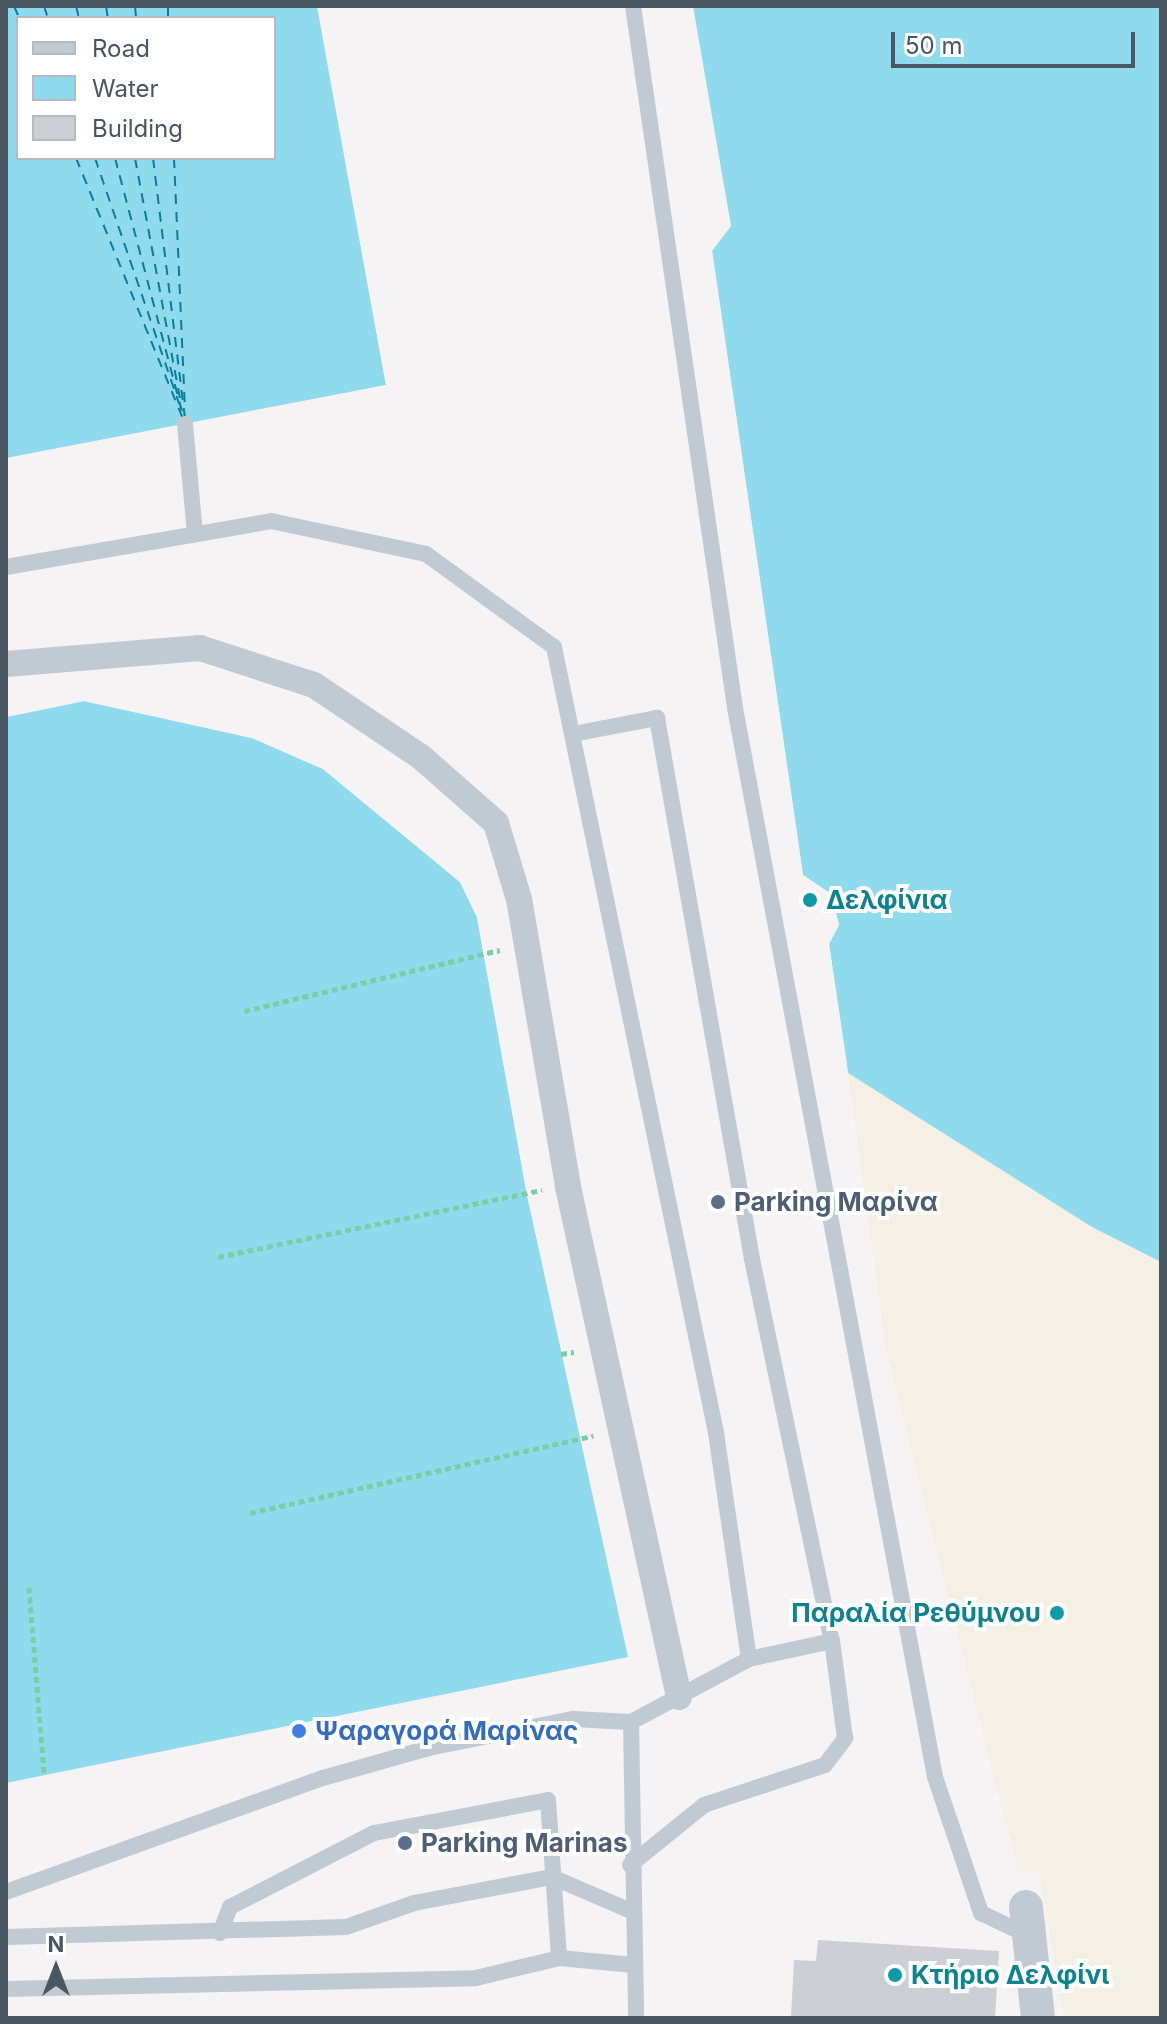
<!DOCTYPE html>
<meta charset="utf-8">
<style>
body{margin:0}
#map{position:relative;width:1167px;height:2024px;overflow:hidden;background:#f5f3f3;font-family:Inter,sans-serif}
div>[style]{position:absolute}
.sand>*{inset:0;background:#f5f0e5}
.water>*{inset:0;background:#90daee}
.pier>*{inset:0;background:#f5f3f3}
.ferry>*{height:2px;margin-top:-1px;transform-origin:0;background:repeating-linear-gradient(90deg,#0c7c9b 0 10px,transparent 0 18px)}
.building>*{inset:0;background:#cdcfd5}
.path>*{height:5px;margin-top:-2.5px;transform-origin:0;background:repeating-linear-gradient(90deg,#7ad0a6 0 6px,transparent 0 10px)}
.service>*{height:16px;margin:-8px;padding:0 8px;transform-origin:8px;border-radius:8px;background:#c1cad2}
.pedestrian>*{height:26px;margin:-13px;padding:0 13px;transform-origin:13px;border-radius:13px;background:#c1cad2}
.minor>*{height:34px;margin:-17px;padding:0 17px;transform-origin:17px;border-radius:17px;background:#c1cad2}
.dots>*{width:22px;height:22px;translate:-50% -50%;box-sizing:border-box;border:4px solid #fff;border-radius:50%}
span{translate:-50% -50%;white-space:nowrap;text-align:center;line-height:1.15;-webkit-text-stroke:8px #fff;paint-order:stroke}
.culture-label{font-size:26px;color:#0d838f;font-weight:700}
.left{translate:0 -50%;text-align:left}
.right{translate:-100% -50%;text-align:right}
.service-label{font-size:26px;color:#4e5e75;font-weight:700}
.shop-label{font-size:26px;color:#366cbe;font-weight:700}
.frame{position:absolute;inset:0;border:8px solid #4a5661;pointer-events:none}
.legend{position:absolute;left:16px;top:16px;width:260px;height:144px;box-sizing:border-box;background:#fff;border:2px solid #b7bbc0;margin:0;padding:10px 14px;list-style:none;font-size:24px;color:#4a5661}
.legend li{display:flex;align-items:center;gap:16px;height:40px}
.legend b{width:40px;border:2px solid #b7bbc0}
.north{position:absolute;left:16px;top:1928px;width:80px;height:80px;-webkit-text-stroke:6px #fff;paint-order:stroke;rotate:0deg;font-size:22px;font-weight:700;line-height:32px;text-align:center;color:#4a5661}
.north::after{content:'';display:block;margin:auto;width:28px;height:36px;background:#4a5661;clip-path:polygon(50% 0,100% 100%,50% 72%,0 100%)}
.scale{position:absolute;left:891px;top:32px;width:244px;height:36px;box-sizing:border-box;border:4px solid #4a5661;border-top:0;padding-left:10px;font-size:24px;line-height:28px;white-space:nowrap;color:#4a5661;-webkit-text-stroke:6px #fff;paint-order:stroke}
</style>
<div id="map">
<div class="sand">
<i style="clip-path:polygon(848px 1073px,1092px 1227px,1161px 1262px,1161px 2018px,1064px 2018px,1039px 1872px,1018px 1871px,887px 1355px)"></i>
</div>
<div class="water">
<i style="clip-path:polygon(evenodd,6px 6px,317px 6px,386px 385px,6px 458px,6px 6px,18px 18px,274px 18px,274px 158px,18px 158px,18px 18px)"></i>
<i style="clip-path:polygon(693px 6px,1161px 6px,1161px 1262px,1092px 1227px,848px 1073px,829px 944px,839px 925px,831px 894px,803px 875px,712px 250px,731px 226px)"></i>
<i style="clip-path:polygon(84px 701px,252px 738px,323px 769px,460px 882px,477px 917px,527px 1195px,628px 1657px,6px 1783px,6px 717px)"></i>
</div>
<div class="pier">
<i style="clip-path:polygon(317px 6px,390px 387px,6px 463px,386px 385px)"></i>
<i style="clip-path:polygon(689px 6px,731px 226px,712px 251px,803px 875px,831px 894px,839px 925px,829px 944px,849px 1078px,825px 945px,835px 924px,827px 896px,799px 875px,708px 251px,727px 225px)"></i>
<i style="clip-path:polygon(84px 697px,253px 735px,325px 766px,374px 801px,464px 880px,481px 916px,531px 1195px,632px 1656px,527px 1195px,477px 917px,460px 882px,323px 769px,252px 738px,84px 701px,6px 717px)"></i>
</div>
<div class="ferry">
<i style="left:14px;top:6px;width:13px;rotate:67deg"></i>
<i style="left:44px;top:6px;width:13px;rotate:72deg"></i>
<i style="left:76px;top:6px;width:12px;rotate:76deg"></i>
<i style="left:106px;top:6px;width:12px;rotate:81deg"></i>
<i style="left:135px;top:6px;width:12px;rotate:85deg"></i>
<i style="left:168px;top:6px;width:12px;rotate:90deg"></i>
<i style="left:76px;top:158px;width:282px;rotate:67.7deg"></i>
<i style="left:95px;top:158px;width:260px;rotate:71.1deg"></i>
<i style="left:115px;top:158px;width:266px;rotate:75.2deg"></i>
<i style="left:135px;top:158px;width:249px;rotate:79.4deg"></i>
<i style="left:153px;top:158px;width:263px;rotate:83deg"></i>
<i style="left:174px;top:158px;width:249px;rotate:87.5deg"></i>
</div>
<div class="building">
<i style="clip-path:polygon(818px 1940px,999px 1951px,995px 2018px,791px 2018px,794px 1960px,816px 1961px)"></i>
</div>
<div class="path">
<i style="left:244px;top:1011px;width:263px;rotate:-13.4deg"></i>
<i style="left:218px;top:1257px;width:331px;rotate:-11.7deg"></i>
<i style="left:561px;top:1354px;width:13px;rotate:-9deg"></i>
<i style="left:250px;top:1513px;width:352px;rotate:-12.7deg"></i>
<i style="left:29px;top:1587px;width:187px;rotate:85.4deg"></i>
</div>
<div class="service">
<i style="left:633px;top:6px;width:709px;rotate:81.73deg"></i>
<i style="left:735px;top:708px;width:1088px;rotate:79.4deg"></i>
<i style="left:935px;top:1777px;width:144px;rotate:71.3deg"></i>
<i style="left:981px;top:1913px;width:53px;rotate:25.6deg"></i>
<i style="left:185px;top:424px;width:110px;rotate:84.8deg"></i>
<i style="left:6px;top:567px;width:269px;rotate:-9.8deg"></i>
<i style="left:271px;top:521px;width:158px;rotate:12deg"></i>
<i style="left:426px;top:554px;width:158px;rotate:36deg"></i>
<i style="left:554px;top:647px;width:803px;rotate:78.35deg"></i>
<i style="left:716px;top:1433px;width:228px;rotate:81.7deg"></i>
<i style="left:749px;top:1659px;width:134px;rotate:151.9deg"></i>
<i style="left:631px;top:1722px;width:296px;rotate:89deg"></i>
<i style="left:573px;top:734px;width:86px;rotate:-10.8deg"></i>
<i style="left:657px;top:718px;width:549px;rotate:80.04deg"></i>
<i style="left:752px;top:1259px;width:390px;rotate:78.2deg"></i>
<i style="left:630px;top:1865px;width:95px;rotate:-39deg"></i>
<i style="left:704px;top:1805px;width:127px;rotate:-18.3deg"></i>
<i style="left:825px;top:1765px;width:34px;rotate:-53deg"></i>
<i style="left:845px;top:1738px;width:98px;rotate:-97.6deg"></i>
<i style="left:832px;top:1641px;width:85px;rotate:167.8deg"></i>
<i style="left:6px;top:1892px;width:337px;rotate:-19.8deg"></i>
<i style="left:323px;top:1778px;width:110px;rotate:-15.8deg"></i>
<i style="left:429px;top:1748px;width:147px;rotate:-11.4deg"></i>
<i style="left:573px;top:1719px;width:58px;rotate:3deg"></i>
<i style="left:220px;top:1933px;width:28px;rotate:-69deg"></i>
<i style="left:230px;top:1907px;width:162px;rotate:-27.2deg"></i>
<i style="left:374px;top:1833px;width:177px;rotate:-10.7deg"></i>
<i style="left:548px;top:1800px;width:158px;rotate:86deg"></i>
<i style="left:6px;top:1937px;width:340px;rotate:-1.7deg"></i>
<i style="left:346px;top:1927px;width:72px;rotate:-19.4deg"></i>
<i style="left:414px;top:1903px;width:140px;rotate:-10.7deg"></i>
<i style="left:552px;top:1877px;width:86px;rotate:23.3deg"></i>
<i style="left:6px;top:1989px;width:470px;rotate:-1.3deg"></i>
<i style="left:476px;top:1978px;width:85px;rotate:-13.5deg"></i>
<i style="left:559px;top:1958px;width:75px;rotate:5.3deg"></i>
</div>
<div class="pedestrian">
<i style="left:6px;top:664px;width:195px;rotate:-4.7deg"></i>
<i style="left:200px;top:648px;width:120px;rotate:18deg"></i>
<i style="left:314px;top:685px;width:129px;rotate:33.9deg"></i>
<i style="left:421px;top:757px;width:100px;rotate:41.3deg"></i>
<i style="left:496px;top:823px;width:79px;rotate:73.2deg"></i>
<i style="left:519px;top:899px;width:292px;rotate:80.3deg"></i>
<i style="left:568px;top:1187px;width:522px;rotate:77.72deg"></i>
</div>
<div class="minor">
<i style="left:1026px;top:1907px;width:112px;rotate:83.8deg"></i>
</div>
<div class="dots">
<i style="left:810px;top:900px;background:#0f9aa8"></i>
<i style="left:718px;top:1202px;background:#5c6f8a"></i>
<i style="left:1057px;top:1613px;background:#0f9aa8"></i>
<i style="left:299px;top:1731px;background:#3f7fe0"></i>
<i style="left:405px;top:1843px;background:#5c6f8a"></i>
<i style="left:895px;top:1975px;background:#0f9aa8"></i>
</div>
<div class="culture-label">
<span class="left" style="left:826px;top:900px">Δελφίνια</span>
<span class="right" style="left:1041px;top:1613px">Παραλία Ρεθύμνου</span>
<span class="left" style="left:911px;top:1975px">Κτήριο Δελφίνι</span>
</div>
<div class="service-label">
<span class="left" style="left:734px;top:1202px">Parking Μαρίνα</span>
<span class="left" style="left:421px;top:1843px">Parking Marinas</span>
</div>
<div class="shop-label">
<span class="left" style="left:315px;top:1731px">Ψαραγορά Μαρίνας</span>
</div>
<div class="frame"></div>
<ul class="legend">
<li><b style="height:10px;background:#c1cad2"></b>Road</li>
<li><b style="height:22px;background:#90daee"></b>Water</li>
<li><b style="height:22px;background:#cdcfd5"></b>Building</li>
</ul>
<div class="north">N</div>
<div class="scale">50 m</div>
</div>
